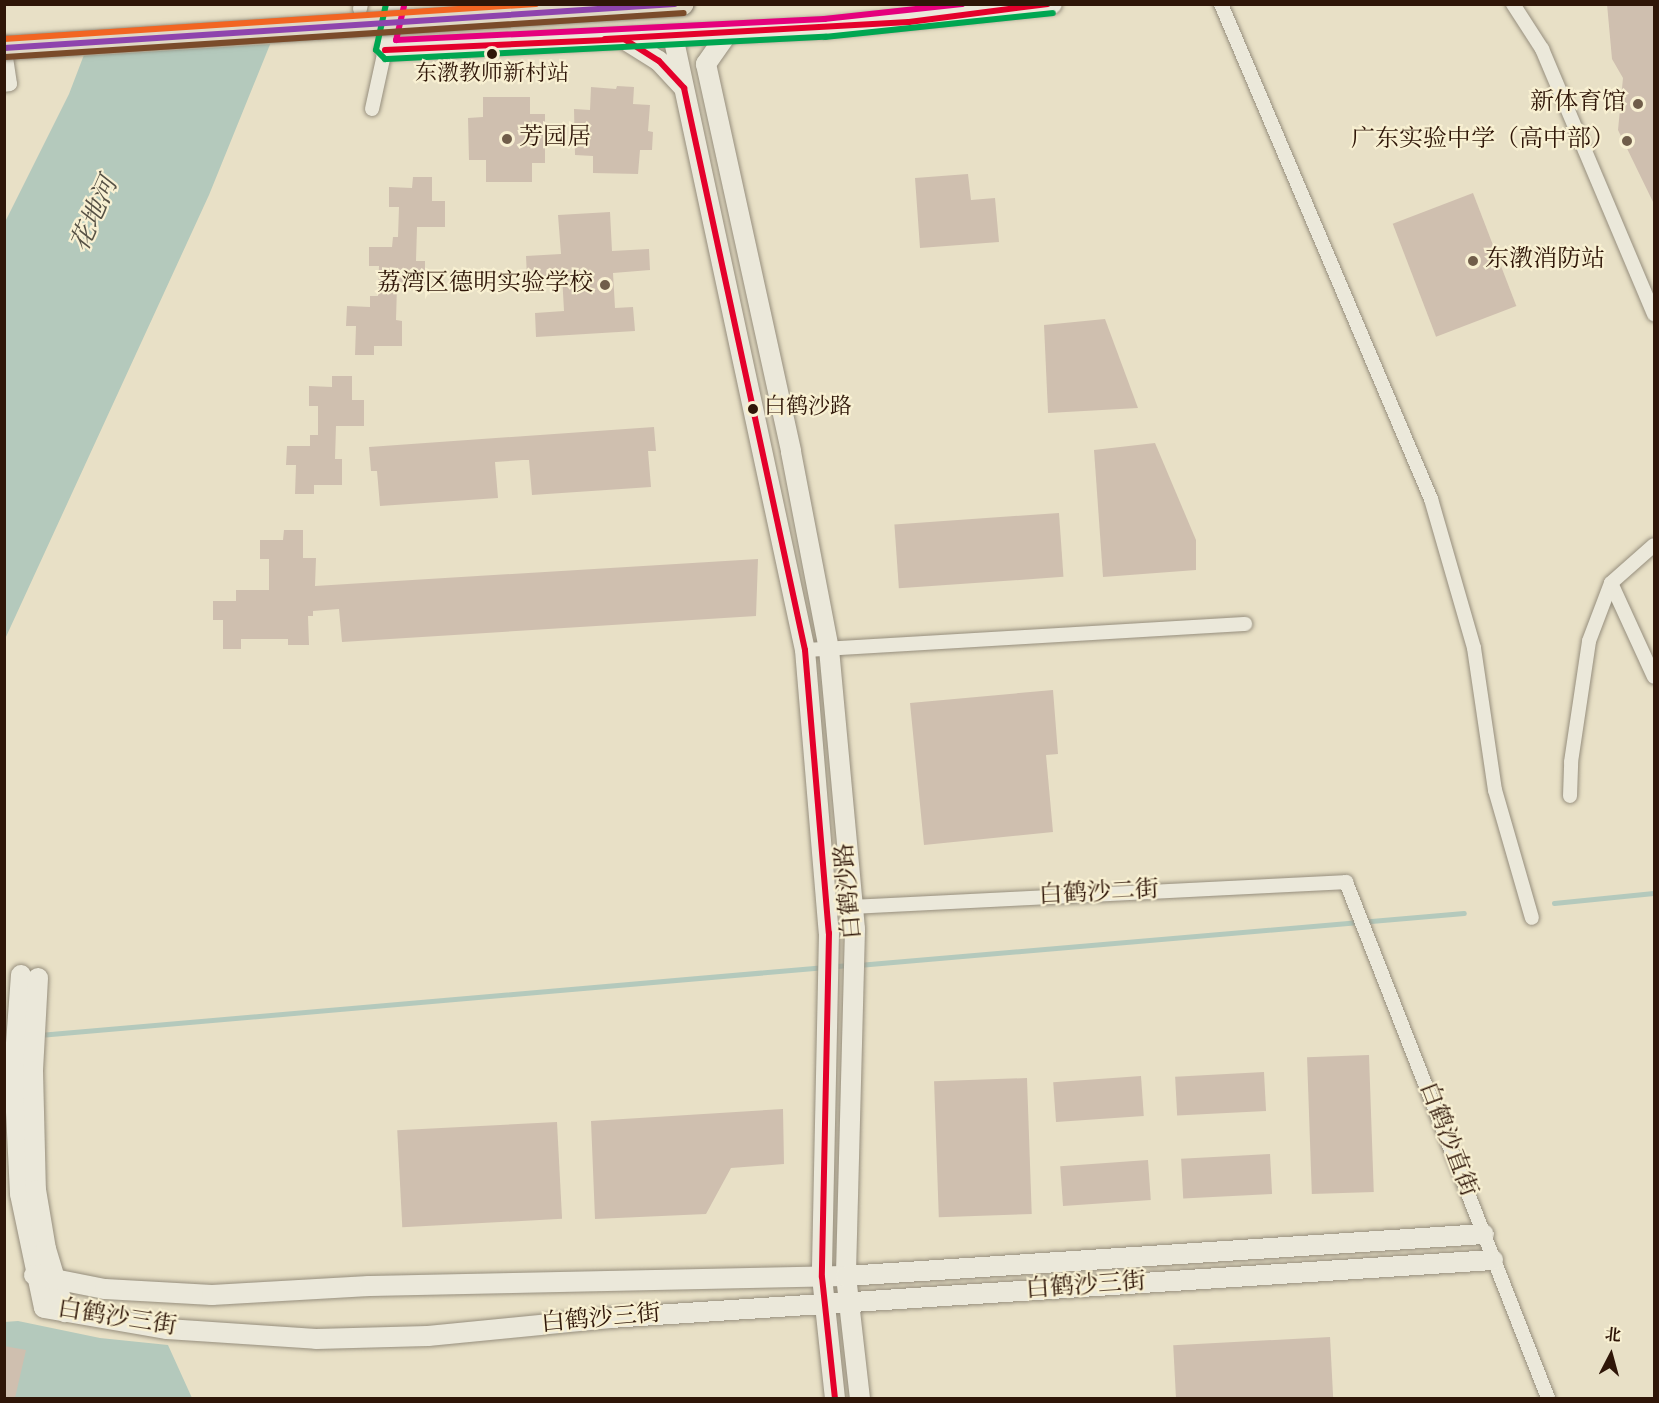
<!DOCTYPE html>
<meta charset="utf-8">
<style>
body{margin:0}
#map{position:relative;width:1659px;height:1403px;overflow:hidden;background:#e8e0c6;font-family:"Sorts Mill Goudy","Noto Serif SC",serif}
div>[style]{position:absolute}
.water>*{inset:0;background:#b4c9bc}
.pier>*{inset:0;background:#e8e0c6}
.stream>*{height:5px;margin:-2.5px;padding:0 2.5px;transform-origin:2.5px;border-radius:2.5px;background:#b4c9bc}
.building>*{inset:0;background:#cfbfaf;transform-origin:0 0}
.roads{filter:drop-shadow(0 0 2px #968e7d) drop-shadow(0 0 2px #968e7d)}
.street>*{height:14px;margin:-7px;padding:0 7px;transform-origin:7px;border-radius:7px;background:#ebe8da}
.secondary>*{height:20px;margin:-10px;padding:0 10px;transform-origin:10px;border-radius:10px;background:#ebe8da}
.bridges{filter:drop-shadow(0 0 2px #7b7365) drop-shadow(0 0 2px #7b7365)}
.primary-bridge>*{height:22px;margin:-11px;padding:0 11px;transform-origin:11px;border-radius:11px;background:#dfd8c5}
.bus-1>*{height:6px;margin:-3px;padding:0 3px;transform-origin:3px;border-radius:3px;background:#e4002b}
.bus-2>*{height:6px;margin:-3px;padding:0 3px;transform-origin:3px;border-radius:3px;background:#00a651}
.bus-3>*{height:6px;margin:-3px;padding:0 3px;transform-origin:3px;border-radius:3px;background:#e5007d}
.bus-4>*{height:6px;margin:-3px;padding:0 3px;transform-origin:3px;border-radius:3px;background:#8e44ad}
.bus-5>*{height:6px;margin:-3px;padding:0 3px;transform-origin:3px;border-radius:3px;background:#7a4b2a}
.bus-6>*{height:6px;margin:-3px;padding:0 3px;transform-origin:3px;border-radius:3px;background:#f26522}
.dots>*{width:16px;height:16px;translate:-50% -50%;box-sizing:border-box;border:3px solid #f8f0d2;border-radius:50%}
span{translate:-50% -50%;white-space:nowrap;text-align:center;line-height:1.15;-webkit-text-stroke:4.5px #f8f0d2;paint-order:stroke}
.bus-label{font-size:22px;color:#2f1608}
.left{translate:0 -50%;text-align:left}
.poi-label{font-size:24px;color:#2f1608}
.right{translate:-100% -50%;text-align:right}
.street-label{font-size:24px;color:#2f1608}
.water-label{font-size:26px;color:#565145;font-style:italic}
.frame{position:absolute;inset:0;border:6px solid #2f1608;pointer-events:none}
.north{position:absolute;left:1581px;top:1325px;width:60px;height:60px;-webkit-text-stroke:4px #f8f0d2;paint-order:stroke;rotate:6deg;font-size:16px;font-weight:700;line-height:24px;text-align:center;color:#2f1608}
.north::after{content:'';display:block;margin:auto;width:21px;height:27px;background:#2f1608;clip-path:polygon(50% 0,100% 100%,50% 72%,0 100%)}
</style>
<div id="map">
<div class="water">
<i style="clip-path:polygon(103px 5px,286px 5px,209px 195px,5px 639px,5px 222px,69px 94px)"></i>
<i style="clip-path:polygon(18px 1321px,100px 1338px,168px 1345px,192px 1398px,5px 1398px,4px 1322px)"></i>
</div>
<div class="pier">
<i style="clip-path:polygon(100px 4px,289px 4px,273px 44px,80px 56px)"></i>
</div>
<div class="stream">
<i style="left:1554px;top:903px;width:100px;rotate:-5.7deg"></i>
<i style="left:858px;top:965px;width:608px;rotate:-4.9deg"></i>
<i style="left:39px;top:1035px;width:813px;rotate:-4.94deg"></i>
</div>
<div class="building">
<i style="clip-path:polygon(1607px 4px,1654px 4px,1654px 204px,1618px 130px,1623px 78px,1612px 59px)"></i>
<i style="clip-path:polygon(617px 86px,634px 87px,633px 104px,650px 105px,648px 131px,653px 132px,652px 150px,640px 150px,638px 174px,593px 173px,593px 156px,575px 155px,574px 109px,590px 110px,591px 87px,616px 89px)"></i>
<i style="clip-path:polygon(483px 97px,530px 97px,530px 114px,545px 114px,545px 163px,532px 163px,532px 182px,486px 182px,486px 160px,469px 160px,468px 118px,483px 117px)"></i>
<i style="clip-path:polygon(968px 174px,971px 200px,995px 198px,999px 242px,920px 248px,915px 178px)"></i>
<i style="clip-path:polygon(413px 177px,432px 177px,432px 201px,445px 201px,445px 227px,417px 227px,416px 261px,425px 261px,425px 286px,397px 286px,396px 320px,402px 321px,402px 346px,374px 346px,374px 355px,355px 355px,356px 326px,346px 326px,347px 306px,370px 307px,370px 296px,378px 296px,379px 266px,369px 266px,369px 247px,392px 247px,393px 237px,398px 237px,399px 207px,389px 207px,389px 187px,412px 188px)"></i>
<i style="left:1473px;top:193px;width:121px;height:86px;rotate:69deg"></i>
<i style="clip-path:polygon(610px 212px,612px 251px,649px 249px,650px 270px,613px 273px,615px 308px,633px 307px,635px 331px,536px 337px,535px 313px,564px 311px,562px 275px,527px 277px,526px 256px,561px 254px,558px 215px)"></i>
<i style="clip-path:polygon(1105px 319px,1138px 408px,1048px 413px,1044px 325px)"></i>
<i style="clip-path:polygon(332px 376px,352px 376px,352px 400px,364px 400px,364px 426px,336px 426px,335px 459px,342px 459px,342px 485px,314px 485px,314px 494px,295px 494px,296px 465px,286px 465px,287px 446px,310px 446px,310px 435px,318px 435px,318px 406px,309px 406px,309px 386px,332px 387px)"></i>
<i style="clip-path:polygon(654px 427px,656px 451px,648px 451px,651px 487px,532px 495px,529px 460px,523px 460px,495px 462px,498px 498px,380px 506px,377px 471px,371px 471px,369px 447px)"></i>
<i style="clip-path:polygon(1155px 443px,1196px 540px,1196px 570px,1103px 577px,1094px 450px)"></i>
<i style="left:1059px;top:513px;width:64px;height:165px;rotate:86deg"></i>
<i style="clip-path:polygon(284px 530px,303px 530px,303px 558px,316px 558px,315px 586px,758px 559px,756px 616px,342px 642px,339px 609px,313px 611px,313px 616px,308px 616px,309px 645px,288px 645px,288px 639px,241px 639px,241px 649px,223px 649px,223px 620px,213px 620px,213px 601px,236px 601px,236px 590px,269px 590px,269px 559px,260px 559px,260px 540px,283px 540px)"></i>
<i style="clip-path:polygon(1053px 690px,1058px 754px,1046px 755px,1053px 832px,924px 845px,910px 703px)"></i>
<i style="left:1369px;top:1055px;width:137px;height:62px;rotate:88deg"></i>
<i style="left:1264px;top:1072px;width:39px;height:89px;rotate:87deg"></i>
<i style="left:1141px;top:1076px;width:40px;height:88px;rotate:86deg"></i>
<i style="left:1027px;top:1078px;width:136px;height:93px;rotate:88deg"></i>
<i style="clip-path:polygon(783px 1109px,784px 1164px,731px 1168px,706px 1214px,595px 1219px,591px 1121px)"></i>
<i style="left:557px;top:1122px;width:97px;height:160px;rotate:87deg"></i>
<i style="left:1270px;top:1154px;width:40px;height:89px;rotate:87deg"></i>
<i style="left:1148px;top:1160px;width:40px;height:88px;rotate:86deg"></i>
<i style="left:1330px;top:1337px;width:61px;height:157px;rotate:87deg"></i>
<i style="clip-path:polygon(4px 1346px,26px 1350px,15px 1398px,4px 1398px)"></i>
</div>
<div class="roads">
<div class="street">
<i style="left:1221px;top:4px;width:538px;rotate:67.01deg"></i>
<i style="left:1431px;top:499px;width:155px;rotate:73.9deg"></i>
<i style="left:1474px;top:648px;width:144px;rotate:81.6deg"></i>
<i style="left:1495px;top:790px;width:133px;rotate:73.9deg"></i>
<i style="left:1513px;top:4px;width:54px;rotate:57.2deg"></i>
<i style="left:1542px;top:49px;width:288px;rotate:67.1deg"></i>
<i style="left:360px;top:9px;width:5px;rotate:-79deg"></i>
<i style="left:4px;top:44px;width:40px;rotate:81.5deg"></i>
<i style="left:10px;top:84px;width:6px;rotate:171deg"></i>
<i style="left:372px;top:109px;width:107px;rotate:-77.6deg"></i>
<i style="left:1611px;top:583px;width:103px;rotate:65.4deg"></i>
<i style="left:805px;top:650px;width:441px;rotate:-3.4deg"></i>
<i style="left:1570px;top:796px;width:34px;rotate:-88deg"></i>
<i style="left:1571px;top:762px;width:122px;rotate:-81.5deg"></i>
<i style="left:1589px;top:641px;width:62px;rotate:-69.2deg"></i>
<i style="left:1611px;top:583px;width:57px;rotate:-41.5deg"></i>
<i style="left:853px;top:907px;width:494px;rotate:-2.9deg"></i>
<i style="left:1346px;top:882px;width:554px;rotate:68.62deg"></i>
</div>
<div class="secondary">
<i style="left:727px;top:34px;width:37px;rotate:125deg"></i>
<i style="left:706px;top:64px;width:397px;rotate:77.6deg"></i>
<i style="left:791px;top:452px;width:201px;rotate:79.1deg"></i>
<i style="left:829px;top:649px;width:281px;rotate:84.7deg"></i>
<i style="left:855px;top:929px;width:347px;rotate:91.5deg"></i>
<i style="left:846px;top:1276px;width:123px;rotate:83.5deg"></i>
<i style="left:673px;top:36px;width:628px;rotate:77.87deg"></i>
<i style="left:805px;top:650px;width:284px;rotate:85.2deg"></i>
<i style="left:829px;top:933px;width:344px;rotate:91.2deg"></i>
<i style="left:822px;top:1277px;width:122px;rotate:83.9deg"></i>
<i style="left:624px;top:39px;width:41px;rotate:32.2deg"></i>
<i style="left:659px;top:61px;width:34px;rotate:47deg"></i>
<i style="left:385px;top:50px;width:441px;rotate:-2.9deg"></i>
<i style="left:825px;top:28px;width:228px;rotate:-6deg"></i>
<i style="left:21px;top:975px;width:96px;rotate:94.2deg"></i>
<i style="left:14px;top:1071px;width:123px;rotate:87.2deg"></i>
<i style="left:20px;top:1194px;width:116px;rotate:78.1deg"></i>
<i style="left:44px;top:1308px;width:125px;rotate:9.7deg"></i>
<i style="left:167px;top:1329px;width:149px;rotate:3.8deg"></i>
<i style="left:316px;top:1339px;width:112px;rotate:-1.5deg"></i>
<i style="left:428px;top:1336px;width:183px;rotate:-5.6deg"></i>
<i style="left:610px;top:1318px;width:885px;rotate:-3.76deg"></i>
<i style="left:38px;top:978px;width:93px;rotate:93.1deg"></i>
<i style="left:33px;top:1071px;width:119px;rotate:88.6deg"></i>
<i style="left:36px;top:1190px;width:60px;rotate:80.4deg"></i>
<i style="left:46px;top:1249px;width:66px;rotate:73.2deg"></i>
<i style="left:34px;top:1275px;width:72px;rotate:11.2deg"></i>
<i style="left:105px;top:1289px;width:107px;rotate:3.2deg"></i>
<i style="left:212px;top:1295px;width:157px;rotate:-3.3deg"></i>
<i style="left:369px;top:1286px;width:477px;rotate:-1.2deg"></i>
<i style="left:846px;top:1276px;width:639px;rotate:-3.77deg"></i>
</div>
</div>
<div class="bridges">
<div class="primary-bridge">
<i style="left:4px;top:48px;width:680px;rotate:-3.71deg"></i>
</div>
</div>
<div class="bus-1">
<i style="left:605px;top:39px;width:304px;rotate:-3.2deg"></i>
<i style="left:909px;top:22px;width:140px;rotate:-7.4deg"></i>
<i style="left:385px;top:50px;width:239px;rotate:-2.6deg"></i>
<i style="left:624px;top:39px;width:41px;rotate:32.2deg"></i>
<i style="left:659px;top:61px;width:37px;rotate:47deg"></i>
<i style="left:684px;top:88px;width:575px;rotate:77.85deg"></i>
<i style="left:805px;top:650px;width:284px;rotate:85.2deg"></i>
<i style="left:829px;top:933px;width:344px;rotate:91.2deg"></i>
<i style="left:822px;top:1277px;width:122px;rotate:83.9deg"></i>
</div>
<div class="bus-2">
<i style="left:386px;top:4px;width:47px;rotate:102.3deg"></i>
<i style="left:376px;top:50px;width:13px;rotate:45deg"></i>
<i style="left:385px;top:59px;width:441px;rotate:-2.9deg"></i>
<i style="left:825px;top:37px;width:229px;rotate:-6deg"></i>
</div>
<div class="bus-3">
<i style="left:404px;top:6px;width:35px;rotate:103deg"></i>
<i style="left:396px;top:40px;width:429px;rotate:-2.8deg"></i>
<i style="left:824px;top:19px;width:139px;rotate:-6.2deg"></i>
</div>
<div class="bus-4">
<i style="left:4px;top:48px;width:672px;rotate:-3.75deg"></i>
</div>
<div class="bus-5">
<i style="left:5px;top:57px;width:680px;rotate:-3.71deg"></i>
</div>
<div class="bus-6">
<i style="left:4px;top:39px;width:533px;rotate:-3.76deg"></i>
</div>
<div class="dots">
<i style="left:492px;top:54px;background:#2f1608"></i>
<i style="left:1638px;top:104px;background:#705d4a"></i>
<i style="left:507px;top:139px;background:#705d4a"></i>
<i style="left:1627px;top:141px;background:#705d4a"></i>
<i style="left:1473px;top:261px;background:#705d4a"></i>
<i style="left:605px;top:285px;background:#705d4a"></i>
<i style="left:753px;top:409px;background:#2f1608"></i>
</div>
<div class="bus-label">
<span style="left:492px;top:76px">东漖教师新村站</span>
<span class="left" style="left:764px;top:409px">白鹤沙路</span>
</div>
<div class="poi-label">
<span class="right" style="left:1626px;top:104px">新体育馆</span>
<span class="left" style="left:519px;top:139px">芳园居</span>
<span class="right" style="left:1615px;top:141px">广东实验中学（高中部）</span>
<span class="left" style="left:1485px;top:261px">东漖消防站</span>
<span class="right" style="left:593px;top:285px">荔湾区德明实验学校</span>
</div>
<div class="street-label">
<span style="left:850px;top:891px;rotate:-95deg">白鹤沙路</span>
<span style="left:1099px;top:894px;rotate:-3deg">白鹤沙二街</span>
<span style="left:1447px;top:1140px;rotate:69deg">白鹤沙直街</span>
<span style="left:1086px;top:1287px;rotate:-4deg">白鹤沙三街</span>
<span style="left:117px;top:1319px;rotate:9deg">白鹤沙三街</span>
<span style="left:601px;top:1320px;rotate:-5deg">白鹤沙三街</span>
</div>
<div class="water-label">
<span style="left:96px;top:215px;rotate:-66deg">花地河</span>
</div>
<div class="frame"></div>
<div class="north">北</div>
</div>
